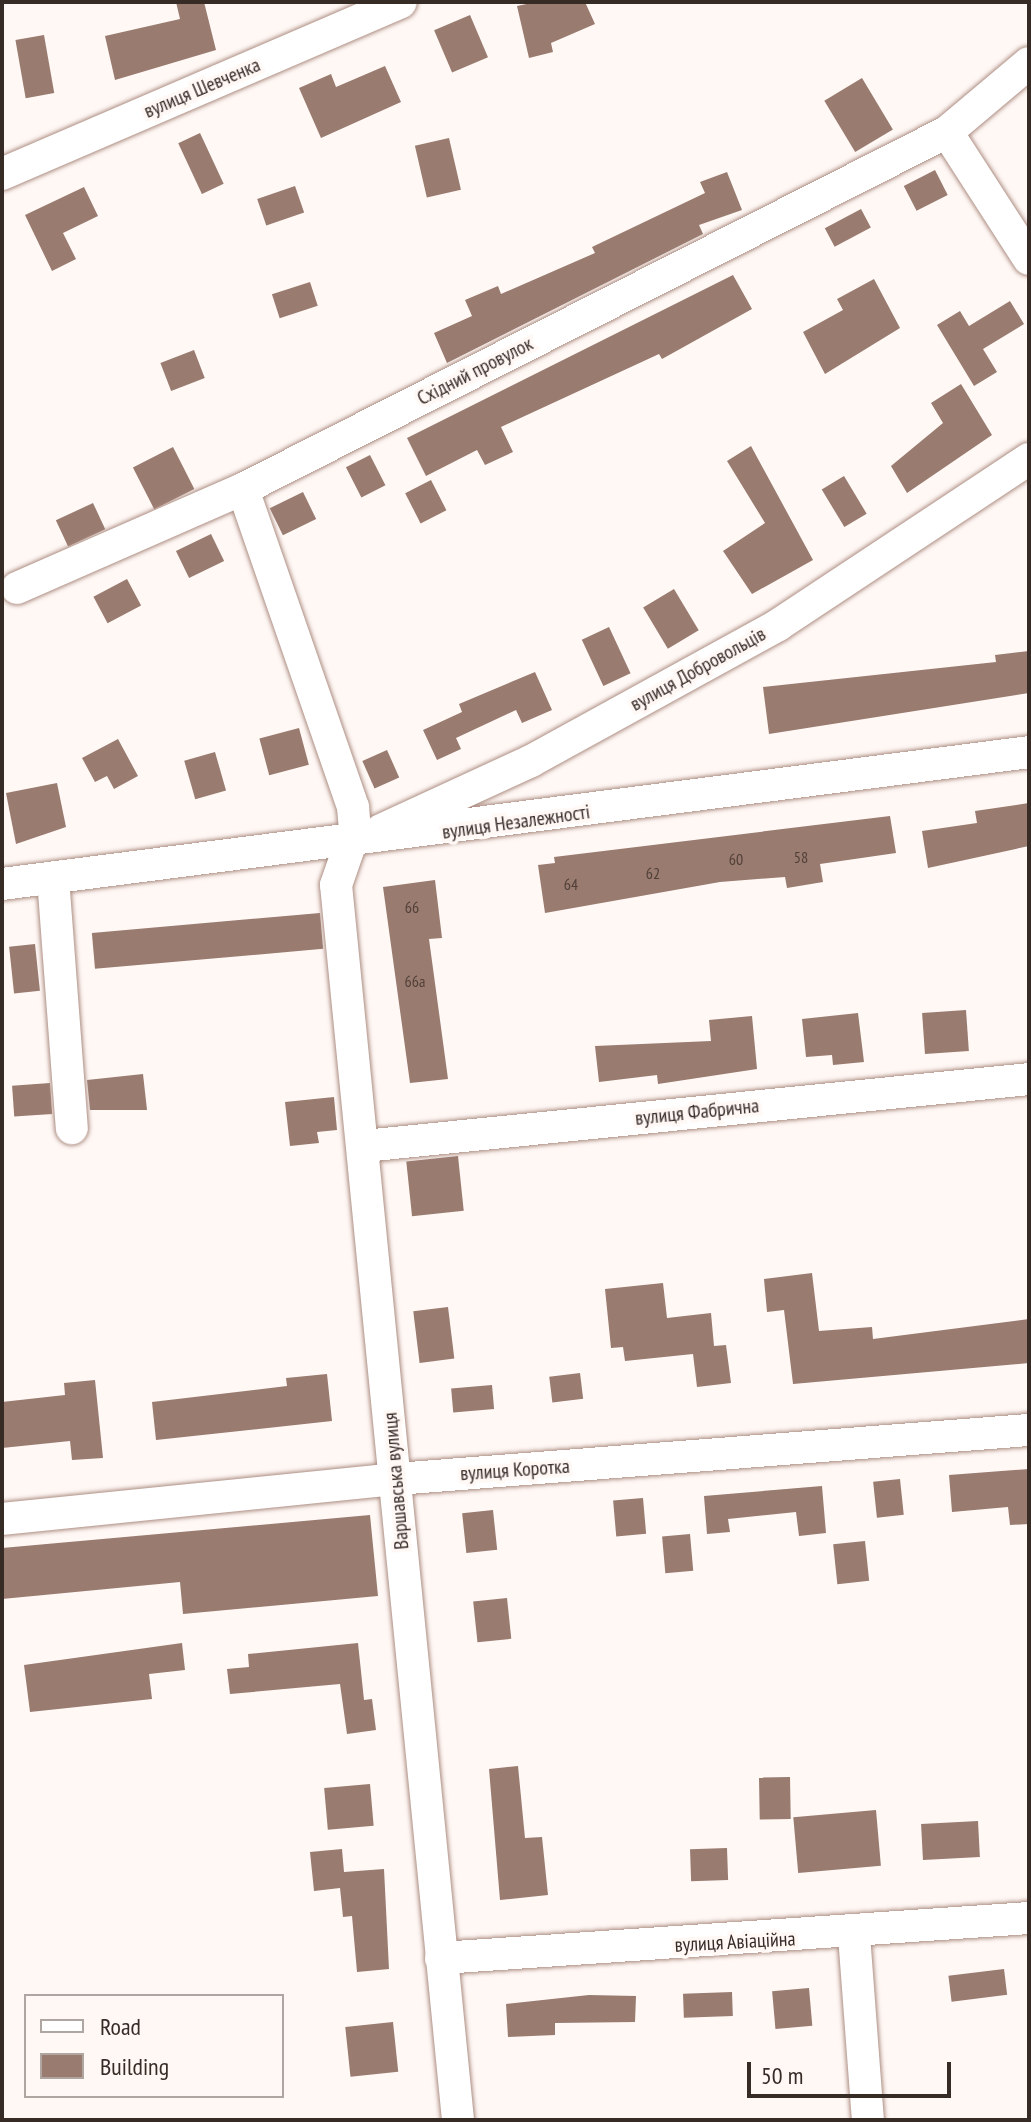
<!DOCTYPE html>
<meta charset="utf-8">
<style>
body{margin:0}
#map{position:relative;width:1031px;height:2122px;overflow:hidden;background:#fff8f5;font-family:"PT Sans Narrow",sans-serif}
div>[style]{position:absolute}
.building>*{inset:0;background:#997b70;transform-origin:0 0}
.roads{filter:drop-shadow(0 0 2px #ad8e83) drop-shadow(0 0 2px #ad8e83)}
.minor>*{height:32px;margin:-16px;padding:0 16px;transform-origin:16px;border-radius:16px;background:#fff}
span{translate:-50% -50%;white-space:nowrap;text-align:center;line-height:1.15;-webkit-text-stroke:7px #fff8f5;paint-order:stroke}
.number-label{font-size:16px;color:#503f38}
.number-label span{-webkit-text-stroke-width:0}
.street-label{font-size:20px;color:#372b26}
.frame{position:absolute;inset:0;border:4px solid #372b26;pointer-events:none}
.legend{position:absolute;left:24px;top:1994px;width:260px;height:104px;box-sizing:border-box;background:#fff8f5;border:2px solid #afa6a2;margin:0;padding:10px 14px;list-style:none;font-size:24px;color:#372b26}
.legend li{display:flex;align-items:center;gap:16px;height:40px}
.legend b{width:40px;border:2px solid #afa6a2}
.scale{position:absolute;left:747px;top:2062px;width:204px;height:36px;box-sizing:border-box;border:4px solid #372b26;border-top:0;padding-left:10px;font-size:24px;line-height:28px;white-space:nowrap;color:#372b26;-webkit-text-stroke:6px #fff8f5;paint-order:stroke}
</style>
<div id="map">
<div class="building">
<i style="clip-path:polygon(176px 2px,204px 2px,216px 50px,115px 80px,105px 36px,180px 19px)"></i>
<i style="clip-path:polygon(536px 2px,585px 2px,595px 24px,551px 43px,553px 52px,529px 58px,517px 6px)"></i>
<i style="left:470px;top:15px;width:46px;height:39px;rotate:67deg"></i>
<i style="left:44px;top:35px;width:59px;height:29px;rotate:80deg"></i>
<i style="clip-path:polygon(385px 66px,401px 102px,321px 138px,299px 88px,331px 74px,336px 87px)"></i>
<i style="left:862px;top:78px;width:60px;height:44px;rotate:59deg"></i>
<i style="left:200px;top:133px;width:56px;height:24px;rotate:65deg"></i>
<i style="left:449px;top:138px;width:53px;height:35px;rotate:77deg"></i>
<i style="left:935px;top:170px;width:28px;height:35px;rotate:63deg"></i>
<i style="clip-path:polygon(727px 172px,742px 210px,699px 225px,703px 234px,447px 363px,434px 333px,472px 316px,465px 300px,498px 286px,501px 294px,595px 253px,592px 247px,705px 193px,700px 182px)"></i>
<i style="left:295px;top:186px;width:28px;height:40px;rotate:71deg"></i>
<i style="clip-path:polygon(84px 187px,98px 216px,63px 233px,76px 259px,52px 271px,25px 215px)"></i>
<i style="left:861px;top:209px;width:21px;height:41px;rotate:62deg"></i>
<i style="clip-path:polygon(733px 275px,752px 309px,662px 359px,659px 354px,501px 427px,513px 452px,485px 465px,477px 450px,426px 476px,407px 438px)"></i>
<i style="clip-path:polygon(874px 279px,900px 328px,825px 374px,803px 332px,843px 310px,837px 299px)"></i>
<i style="left:310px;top:282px;width:25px;height:40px;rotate:72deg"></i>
<i style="clip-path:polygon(1010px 301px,1024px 324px,983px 349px,997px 372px,974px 386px,937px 325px,960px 311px,969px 326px)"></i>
<i style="left:194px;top:350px;width:30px;height:36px;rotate:69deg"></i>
<i style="clip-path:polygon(961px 384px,992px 435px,907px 493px,891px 466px,943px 423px,931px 403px)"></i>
<i style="clip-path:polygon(751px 446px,813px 560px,752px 594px,723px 551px,765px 523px,727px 461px)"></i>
<i style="left:173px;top:447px;width:47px;height:45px;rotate:63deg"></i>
<i style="left:370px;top:455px;width:34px;height:27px;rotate:63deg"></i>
<i style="left:844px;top:476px;width:44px;height:26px;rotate:59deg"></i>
<i style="left:431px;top:480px;width:34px;height:29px;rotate:63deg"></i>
<i style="left:303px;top:492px;width:30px;height:37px;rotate:64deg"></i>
<i style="left:93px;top:503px;width:29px;height:41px;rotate:65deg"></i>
<i style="left:211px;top:534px;width:30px;height:39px;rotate:64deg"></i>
<i style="left:127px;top:579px;width:30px;height:38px;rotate:62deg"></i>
<i style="left:674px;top:589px;width:48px;height:36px;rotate:59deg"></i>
<i style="left:609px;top:627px;width:51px;height:30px;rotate:65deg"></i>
<i style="clip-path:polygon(1029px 651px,1029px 693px,769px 734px,763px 687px,996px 662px,995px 655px)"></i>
<i style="clip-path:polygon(535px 672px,552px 710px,522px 723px,516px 710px,456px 738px,461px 749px,437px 760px,423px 730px,462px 712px,459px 704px)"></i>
<i style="left:299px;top:728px;width:38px;height:41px;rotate:75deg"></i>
<i style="clip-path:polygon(118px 739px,138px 776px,114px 789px,107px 776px,95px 782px,82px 758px)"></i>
<i style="left:387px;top:750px;width:30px;height:27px;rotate:66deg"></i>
<i style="left:215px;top:752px;width:40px;height:32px;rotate:74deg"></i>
<i style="clip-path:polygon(57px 783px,66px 827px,16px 844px,6px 793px)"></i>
<i style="clip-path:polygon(1029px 803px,1029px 846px,928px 868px,922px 831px,977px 823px,975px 811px)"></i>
<i style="clip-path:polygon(890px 816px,896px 853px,820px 864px,823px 882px,787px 888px,785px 877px,720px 882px,545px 913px,538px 865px,555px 863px,554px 857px)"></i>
<i style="clip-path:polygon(435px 880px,442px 938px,429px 939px,448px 1079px,410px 1083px,383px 887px)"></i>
<i style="left:320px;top:913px;width:36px;height:229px;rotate:85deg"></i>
<i style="left:35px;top:944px;width:47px;height:26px;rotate:84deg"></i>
<i style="left:966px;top:1010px;width:41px;height:44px;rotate:86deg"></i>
<i style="clip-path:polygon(858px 1013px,864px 1062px,833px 1065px,832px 1055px,806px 1057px,802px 1019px)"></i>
<i style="clip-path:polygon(752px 1016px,757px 1069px,658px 1084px,657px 1075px,599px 1082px,595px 1046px,711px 1041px,709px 1020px)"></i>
<i style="clip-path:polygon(143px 1074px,147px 1110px,90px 1110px,87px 1080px)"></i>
<i style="left:50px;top:1083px;width:31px;height:38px;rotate:86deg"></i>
<i style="clip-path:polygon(334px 1097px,337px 1130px,317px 1132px,319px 1143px,290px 1146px,285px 1102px)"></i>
<i style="left:458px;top:1156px;width:55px;height:52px;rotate:84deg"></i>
<i style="clip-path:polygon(812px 1273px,819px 1331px,872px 1327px,873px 1339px,1029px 1319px,1029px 1363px,793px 1384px,784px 1310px,767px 1312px,764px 1279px)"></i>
<i style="clip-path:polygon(663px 1283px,667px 1318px,711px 1313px,714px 1346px,726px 1345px,731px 1383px,697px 1387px,693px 1354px,625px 1361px,623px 1347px,611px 1348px,605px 1289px)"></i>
<i style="left:448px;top:1307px;width:52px;height:35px;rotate:83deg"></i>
<i style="left:580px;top:1373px;width:26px;height:31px;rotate:83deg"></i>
<i style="clip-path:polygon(327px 1374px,332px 1421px,156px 1440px,152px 1402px,287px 1386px,286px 1378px)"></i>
<i style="clip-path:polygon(95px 1380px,103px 1458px,72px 1460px,70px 1441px,2px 1448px,2px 1402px,65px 1395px,64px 1383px)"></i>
<i style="left:492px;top:1385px;width:24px;height:41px;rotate:85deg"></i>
<i style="clip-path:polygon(1029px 1469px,1029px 1524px,1010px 1525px,1008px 1507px,952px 1512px,949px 1475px)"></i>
<i style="left:900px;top:1479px;width:36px;height:27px;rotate:84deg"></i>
<i style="clip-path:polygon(822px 1486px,826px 1533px,799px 1536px,796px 1512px,728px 1519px,730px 1532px,707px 1534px,704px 1496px)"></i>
<i style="left:643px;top:1498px;width:36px;height:30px;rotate:85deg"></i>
<i style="left:493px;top:1510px;width:40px;height:31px;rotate:84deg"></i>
<i style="clip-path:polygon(370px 1515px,378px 1596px,183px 1614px,180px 1582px,2px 1599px,2px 1548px)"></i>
<i style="left:690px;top:1534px;width:37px;height:28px;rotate:85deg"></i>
<i style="left:865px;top:1541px;width:40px;height:32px;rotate:84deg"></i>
<i style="left:507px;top:1598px;width:41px;height:34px;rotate:84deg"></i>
<i style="clip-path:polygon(182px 1643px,185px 1670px,149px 1674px,152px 1699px,30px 1712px,24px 1665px)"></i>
<i style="clip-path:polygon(358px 1643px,364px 1700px,372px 1699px,376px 1730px,347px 1734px,340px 1684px,230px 1694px,227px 1669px,249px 1667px,248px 1654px)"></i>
<i style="clip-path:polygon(518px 1766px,525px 1838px,542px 1837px,548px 1895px,500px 1900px,489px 1769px)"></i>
<i style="left:790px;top:1777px;width:42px;height:31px;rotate:89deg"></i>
<i style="left:370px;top:1784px;width:42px;height:46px;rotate:85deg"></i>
<i style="left:876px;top:1810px;width:56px;height:83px;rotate:85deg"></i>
<i style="left:978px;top:1821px;width:36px;height:57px;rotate:87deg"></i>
<i style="left:727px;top:1848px;width:32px;height:37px;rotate:88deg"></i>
<i style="clip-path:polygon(342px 1849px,344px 1872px,384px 1869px,389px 1969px,357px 1972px,352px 1916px,343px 1917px,340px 1888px,314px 1891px,310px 1852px)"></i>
<i style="left:1004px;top:1969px;width:26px;height:56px;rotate:83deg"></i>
<i style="left:809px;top:1988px;width:38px;height:37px;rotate:85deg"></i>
<i style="left:732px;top:1992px;width:24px;height:49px;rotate:88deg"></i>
<i style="clip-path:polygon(589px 1995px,636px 1996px,635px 2022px,555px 2023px,555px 2035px,508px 2037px,506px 2004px)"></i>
<i style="left:393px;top:2022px;width:50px;height:48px;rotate:84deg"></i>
</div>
<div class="roads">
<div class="minor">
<i style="left:947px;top:132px;width:151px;rotate:57.2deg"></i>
<i style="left:2px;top:174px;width:434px;rotate:-23.3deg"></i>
<i style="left:17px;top:588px;width:247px;rotate:-23.7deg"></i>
<i style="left:381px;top:830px;width:165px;rotate:-24.7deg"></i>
<i style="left:531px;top:761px;width:282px;rotate:-28.8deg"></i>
<i style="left:778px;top:625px;width:301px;rotate:-33.5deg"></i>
<i style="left:53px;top:878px;width:251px;rotate:85.7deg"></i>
<i style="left:2px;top:884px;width:1035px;rotate:-7.32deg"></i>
<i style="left:364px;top:1146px;width:668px;rotate:-5.75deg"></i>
<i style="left:2px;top:1519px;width:396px;rotate:-5.8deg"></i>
<i style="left:396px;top:1479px;width:635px;rotate:-4.43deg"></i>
<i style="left:854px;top:1935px;width:186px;rotate:85.7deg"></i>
<i style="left:441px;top:1958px;width:589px;rotate:-3.89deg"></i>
<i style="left:458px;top:2120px;width:1241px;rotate:-95.64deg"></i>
<i style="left:336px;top:885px;width:58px;rotate:-70.9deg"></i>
<i style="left:355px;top:830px;width:23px;rotate:-95deg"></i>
<i style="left:353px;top:807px;width:336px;rotate:-109.1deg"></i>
<i style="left:243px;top:489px;width:789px;rotate:-26.89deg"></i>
<i style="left:947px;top:132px;width:107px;rotate:-40.1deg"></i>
</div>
</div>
<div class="number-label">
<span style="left:801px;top:857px">58</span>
<span style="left:736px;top:859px">60</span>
<span style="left:653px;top:873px">62</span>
<span style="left:571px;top:884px">64</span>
<span style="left:412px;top:907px">66</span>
<span style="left:415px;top:981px">66а</span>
</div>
<div class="street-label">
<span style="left:202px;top:88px;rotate:-23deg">вулиця Шевченка</span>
<span style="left:475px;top:371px;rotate:-27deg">Східний провулок</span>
<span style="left:698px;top:669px;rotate:-29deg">вулиця Добровольців</span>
<span style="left:516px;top:822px;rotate:-8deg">вулиця Незалежності</span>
<span style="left:697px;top:1112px;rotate:-6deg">вулиця Фабрична</span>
<span style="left:515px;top:1470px;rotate:-4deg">вулиця Коротка</span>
<span style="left:396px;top:1481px;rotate:-95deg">Варшавська вулиця</span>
<span style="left:735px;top:1942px;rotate:-3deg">вулиця Авіаційна</span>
</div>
<div class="frame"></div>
<ul class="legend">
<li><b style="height:10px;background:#fff"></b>Road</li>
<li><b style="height:22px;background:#997b70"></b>Building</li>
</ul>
<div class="scale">50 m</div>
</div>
